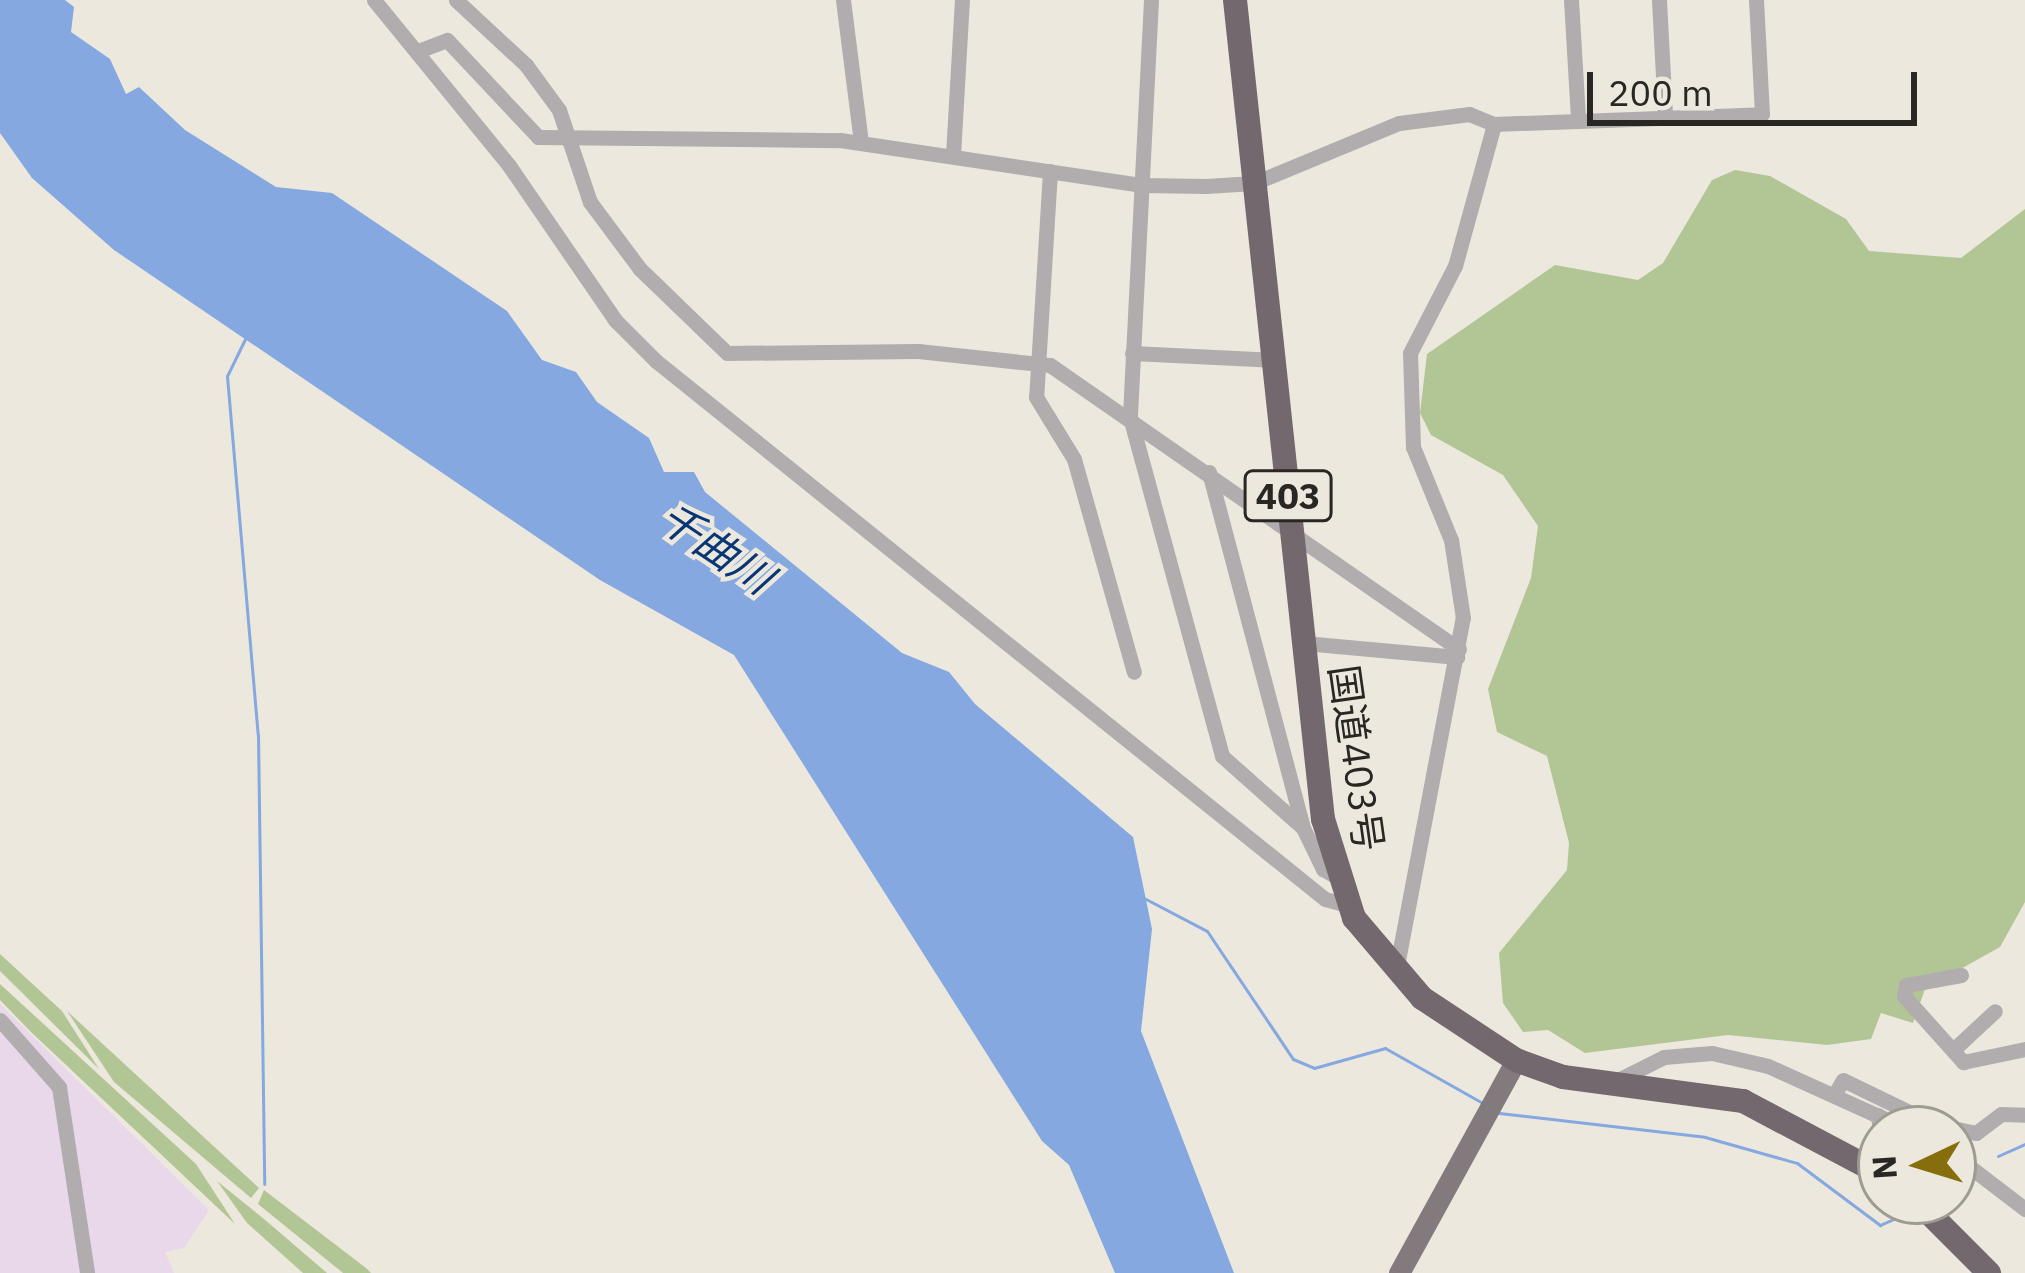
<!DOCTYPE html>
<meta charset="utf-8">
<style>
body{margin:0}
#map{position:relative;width:2025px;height:1273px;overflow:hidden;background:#ece8dd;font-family:"IBM Plex Sans","Noto Sans JP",sans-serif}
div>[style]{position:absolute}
.commercial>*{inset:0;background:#e8d8ea}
.green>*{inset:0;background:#b2c695}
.water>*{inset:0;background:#84a8df}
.stream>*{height:3px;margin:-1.5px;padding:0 1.5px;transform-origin:1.5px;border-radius:1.5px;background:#84a8df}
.minor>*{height:15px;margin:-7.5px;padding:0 7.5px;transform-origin:7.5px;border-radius:7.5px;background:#b1acae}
.major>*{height:21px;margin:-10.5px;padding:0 10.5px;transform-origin:10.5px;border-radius:10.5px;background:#837a7e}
.highway>*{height:24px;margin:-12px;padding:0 12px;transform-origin:12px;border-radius:12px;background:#72686d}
span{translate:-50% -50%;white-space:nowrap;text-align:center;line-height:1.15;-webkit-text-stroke:9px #ece8dd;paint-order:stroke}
.shield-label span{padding:3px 9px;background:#ece8dd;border:3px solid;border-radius:9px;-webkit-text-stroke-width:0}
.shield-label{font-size:36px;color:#282723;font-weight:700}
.street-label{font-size:39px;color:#282723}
.water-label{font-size:42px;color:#083676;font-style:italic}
.north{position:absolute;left:1857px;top:1105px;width:120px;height:120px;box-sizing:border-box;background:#ece8dd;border:3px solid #9e9b93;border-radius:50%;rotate:266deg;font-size:33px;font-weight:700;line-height:48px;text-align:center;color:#282723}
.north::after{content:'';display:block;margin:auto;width:42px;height:54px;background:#876e0d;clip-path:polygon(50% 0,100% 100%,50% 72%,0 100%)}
.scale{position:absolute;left:1587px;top:72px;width:330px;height:54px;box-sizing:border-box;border:6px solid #282723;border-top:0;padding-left:15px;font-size:36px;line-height:42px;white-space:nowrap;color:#282723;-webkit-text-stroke:9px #ece8dd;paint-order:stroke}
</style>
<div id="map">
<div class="commercial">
<i style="clip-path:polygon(0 1004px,209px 1210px,184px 1248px,165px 1252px,174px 1273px,0 1273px)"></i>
</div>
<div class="green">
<i style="clip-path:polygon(1735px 170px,1770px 176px,1846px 219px,1869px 251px,1961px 258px,2025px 209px,2025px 902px,2000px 947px,1925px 989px,1913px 1023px,1881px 1013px,1871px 1039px,1827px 1045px,1728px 1035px,1585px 1053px,1548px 1030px,1523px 1032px,1503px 1003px,1499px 953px,1567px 870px,1569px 843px,1547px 756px,1497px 732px,1488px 689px,1531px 578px,1538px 526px,1503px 475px,1431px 435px,1420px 413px,1427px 354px,1555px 265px,1638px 280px,1663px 263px,1712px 180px)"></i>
<i style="clip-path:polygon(0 954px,62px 1011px,99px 1069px,0 971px)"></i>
<i style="clip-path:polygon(0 984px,196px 1164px,235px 1224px,31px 1032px,0 1000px)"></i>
<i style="clip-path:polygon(67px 1011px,259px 1188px,251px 1198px,114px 1082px)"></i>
<i style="clip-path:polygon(217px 1181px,264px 1219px,327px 1273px,303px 1273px,247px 1223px)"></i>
<i style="clip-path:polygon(264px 1190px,366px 1268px,371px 1273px,343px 1273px,258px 1204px)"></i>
</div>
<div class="water">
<i style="clip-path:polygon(0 0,65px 0,74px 7px,71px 32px,110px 59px,126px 94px,139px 87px,185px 130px,276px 187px,332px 193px,507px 311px,542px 360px,576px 372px,597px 402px,649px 438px,664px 472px,694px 472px,705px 492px,902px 653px,949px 672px,975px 704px,1133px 837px,1152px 929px,1141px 1031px,1234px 1273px,1115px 1273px,1069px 1165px,1042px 1141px,734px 655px,600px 580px,114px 250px,32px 178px,0 133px)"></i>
</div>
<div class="stream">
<i style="left:245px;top:339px;width:41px;rotate:115.9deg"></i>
<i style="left:227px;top:376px;width:360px;rotate:85.1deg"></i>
<i style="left:258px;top:735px;width:449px;rotate:89.2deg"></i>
<i style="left:1142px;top:897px;width:73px;rotate:27.6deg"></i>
<i style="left:1207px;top:931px;width:154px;rotate:56.1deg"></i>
<i style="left:1293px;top:1059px;width:23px;rotate:23deg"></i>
<i style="left:1314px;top:1068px;width:74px;rotate:-15.7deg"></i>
<i style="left:1385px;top:1048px;width:110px;rotate:29.4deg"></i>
<i style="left:1499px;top:1113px;width:207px;rotate:6.6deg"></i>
<i style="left:1705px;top:1137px;width:96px;rotate:15.8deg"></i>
<i style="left:1797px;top:1163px;width:104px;rotate:36.8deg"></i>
<i style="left:1880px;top:1225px;width:20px;rotate:-24deg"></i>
<i style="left:1998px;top:1156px;width:30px;rotate:-24deg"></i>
</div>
<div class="minor">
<i style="left:374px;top:0;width:215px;rotate:50.8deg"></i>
<i style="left:510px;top:167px;width:186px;rotate:55.5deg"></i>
<i style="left:615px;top:320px;width:58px;rotate:45deg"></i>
<i style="left:656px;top:361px;width:858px;rotate:38.81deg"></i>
<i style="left:1325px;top:899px;width:23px;rotate:15deg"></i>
<i style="left:456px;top:0;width:96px;rotate:42.9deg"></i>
<i style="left:526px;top:65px;width:56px;rotate:53.7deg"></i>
<i style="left:559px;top:110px;width:97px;rotate:71.4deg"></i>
<i style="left:590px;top:202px;width:84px;rotate:53.3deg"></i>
<i style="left:640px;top:269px;width:121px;rotate:44deg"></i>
<i style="left:727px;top:353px;width:191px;rotate:-0.6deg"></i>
<i style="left:918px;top:351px;width:133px;rotate:6.1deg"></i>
<i style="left:1050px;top:365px;width:498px;rotate:34.8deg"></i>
<i style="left:843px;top:0;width:144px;rotate:82.8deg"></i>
<i style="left:1151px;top:0;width:418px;rotate:92.9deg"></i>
<i style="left:1130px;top:417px;width:351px;rotate:74.8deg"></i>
<i style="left:1222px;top:756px;width:108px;rotate:41.6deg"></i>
<i style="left:1303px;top:828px;width:46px;rotate:64deg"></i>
<i style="left:1323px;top:869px;width:16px;rotate:30deg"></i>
<i style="left:1571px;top:0;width:119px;rotate:86.6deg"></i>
<i style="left:1659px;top:0;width:114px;rotate:87deg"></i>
<i style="left:418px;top:51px;width:31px;rotate:-21deg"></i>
<i style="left:447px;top:40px;width:133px;rotate:46.8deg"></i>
<i style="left:538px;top:137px;width:302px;rotate:0.6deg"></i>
<i style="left:840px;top:140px;width:304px;rotate:8.5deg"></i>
<i style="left:1141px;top:185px;width:65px;rotate:0.9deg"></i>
<i style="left:1206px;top:186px;width:48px;rotate:-3.6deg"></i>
<i style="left:1254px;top:183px;width:157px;rotate:-22.5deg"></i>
<i style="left:1399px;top:123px;width:71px;rotate:-7.3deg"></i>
<i style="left:1469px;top:114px;width:27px;rotate:22deg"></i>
<i style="left:1494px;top:124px;width:268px;rotate:-2.1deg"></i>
<i style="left:1762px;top:114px;width:114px;rotate:-93deg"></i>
<i style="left:953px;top:155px;width:155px;rotate:-86.7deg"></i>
<i style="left:1050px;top:171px;width:226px;rotate:93.5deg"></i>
<i style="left:1036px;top:397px;width:73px;rotate:58.5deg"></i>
<i style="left:1074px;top:459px;width:221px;rotate:74.3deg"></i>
<i style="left:1132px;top:353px;width:143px;rotate:2.8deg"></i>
<i style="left:1209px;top:472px;width:365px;rotate:75.2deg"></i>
<i style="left:1304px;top:643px;width:154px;rotate:5.2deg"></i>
<i style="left:1396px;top:971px;width:359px;rotate:-79.3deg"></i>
<i style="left:1463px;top:618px;width:79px;rotate:-98.7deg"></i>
<i style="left:1451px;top:540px;width:100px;rotate:-112.2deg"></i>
<i style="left:1413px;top:447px;width:94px;rotate:-91.8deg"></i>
<i style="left:1410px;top:353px;width:98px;rotate:-62.7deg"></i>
<i style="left:1455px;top:266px;width:147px;rotate:-74.6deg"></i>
<i style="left:1961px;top:975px;width:56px;rotate:169.7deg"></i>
<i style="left:1906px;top:985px;width:11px;rotate:100deg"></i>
<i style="left:1904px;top:996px;width:89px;rotate:48.2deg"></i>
<i style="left:1963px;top:1062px;width:63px;rotate:-11.8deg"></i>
<i style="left:0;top:1020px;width:89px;rotate:48.6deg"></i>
<i style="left:59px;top:1087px;width:188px;rotate:81.4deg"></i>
<i style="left:1953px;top:1050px;width:57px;rotate:-42.9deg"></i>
<i style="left:1612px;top:1083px;width:58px;rotate:-26.6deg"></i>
<i style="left:1664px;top:1057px;width:48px;rotate:-4.8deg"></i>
<i style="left:1712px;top:1053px;width:57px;rotate:13.1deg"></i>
<i style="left:1768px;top:1066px;width:153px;rotate:24.4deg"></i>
<i style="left:1834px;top:1095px;width:17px;rotate:-59deg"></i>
<i style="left:1843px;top:1080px;width:101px;rotate:25.8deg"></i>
<i style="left:1934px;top:1124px;width:43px;rotate:12.1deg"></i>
<i style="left:1976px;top:1133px;width:31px;rotate:-37deg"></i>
<i style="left:2001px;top:1114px;width:24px;rotate:2deg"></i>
<i style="left:1878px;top:1115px;width:25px;rotate:83deg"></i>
<i style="left:1953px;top:1154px;width:91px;rotate:37.4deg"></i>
</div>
<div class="major">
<i style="left:1399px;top:1273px;width:243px;rotate:-61.2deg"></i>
</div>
<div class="highway">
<i style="left:1235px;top:0;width:824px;rotate:83.87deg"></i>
<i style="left:1323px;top:819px;width:104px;rotate:72.6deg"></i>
<i style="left:1354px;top:918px;width:105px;rotate:49.6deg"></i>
<i style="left:1422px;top:998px;width:113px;rotate:33.4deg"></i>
<i style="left:1516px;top:1060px;width:50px;rotate:19.9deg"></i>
<i style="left:1563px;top:1077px;width:182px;rotate:7.6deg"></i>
<i style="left:1743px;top:1101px;width:156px;rotate:27.9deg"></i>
<i style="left:1917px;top:1201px;width:102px;rotate:45deg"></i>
</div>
<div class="shield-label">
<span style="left:1288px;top:496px">403</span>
</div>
<div class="street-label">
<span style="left:1356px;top:758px;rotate:82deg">国道403号</span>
</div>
<div class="water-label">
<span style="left:716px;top:548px;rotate:34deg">千曲川</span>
</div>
<div class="north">N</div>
<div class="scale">200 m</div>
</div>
